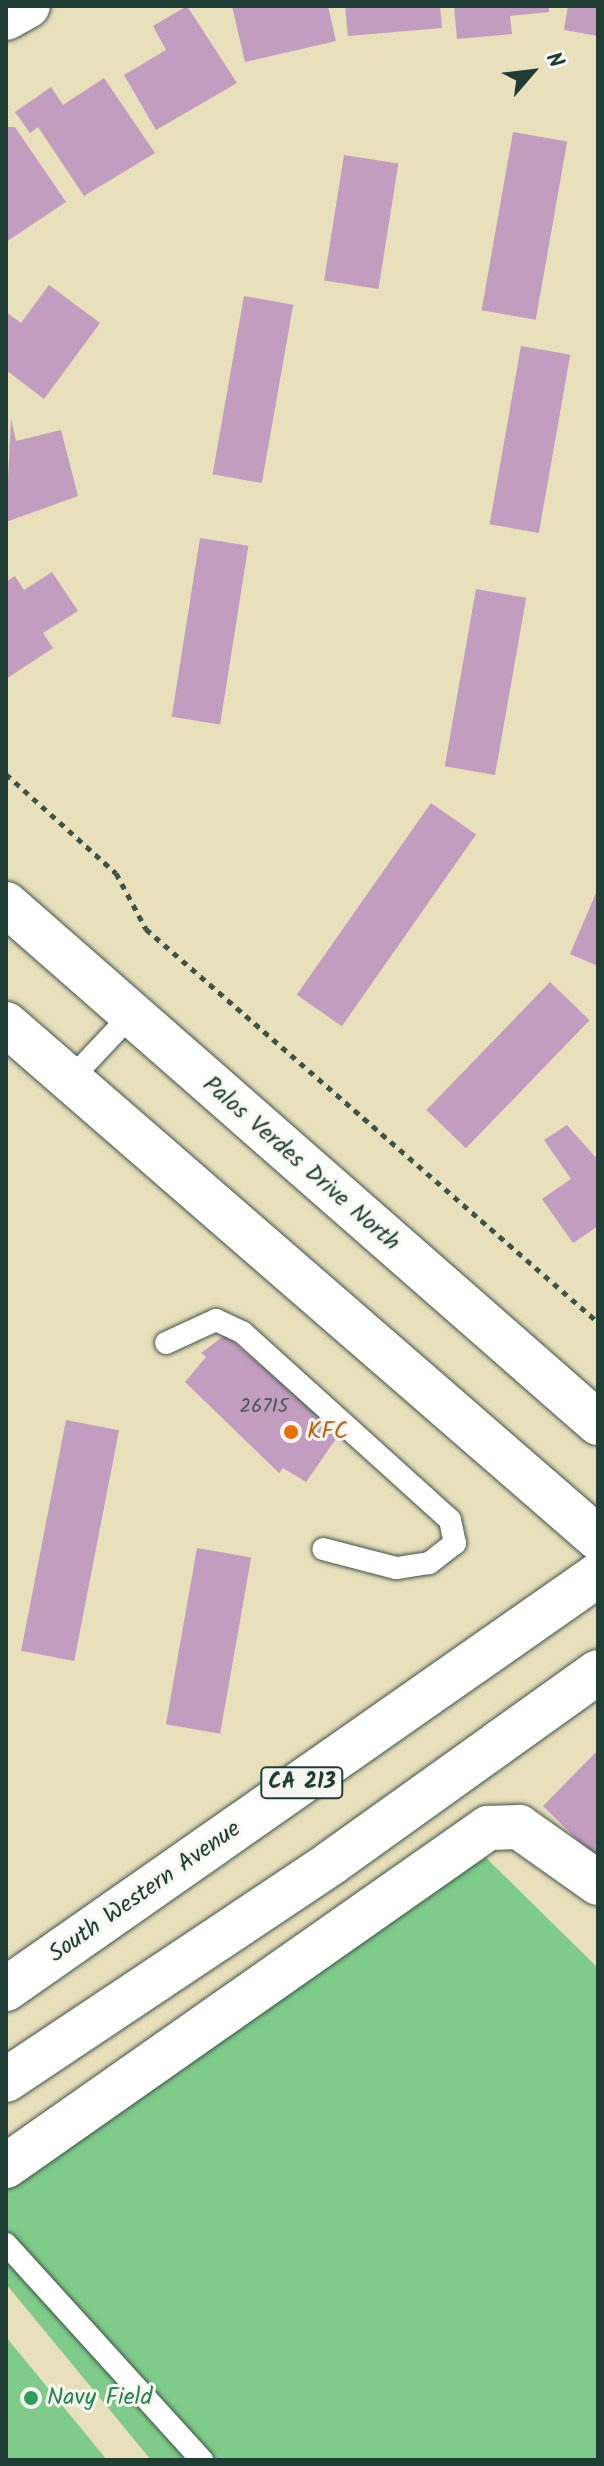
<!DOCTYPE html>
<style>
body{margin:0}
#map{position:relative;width:604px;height:2466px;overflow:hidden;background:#e8dfbb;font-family:Kalam,sans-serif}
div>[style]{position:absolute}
.green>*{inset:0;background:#7fcb89}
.building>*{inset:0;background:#c29dc0;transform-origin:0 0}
.path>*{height:5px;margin-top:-2.5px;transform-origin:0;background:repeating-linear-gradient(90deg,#3d5548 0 6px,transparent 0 12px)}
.roads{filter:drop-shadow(0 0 2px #3d5548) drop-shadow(0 0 2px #3d5548)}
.lane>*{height:22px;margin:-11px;padding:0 11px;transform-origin:11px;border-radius:11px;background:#fff}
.street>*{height:44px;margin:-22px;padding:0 22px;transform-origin:22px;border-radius:22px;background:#fff}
.primary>*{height:44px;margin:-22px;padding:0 22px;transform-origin:22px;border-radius:22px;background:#fff}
.dots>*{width:22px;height:22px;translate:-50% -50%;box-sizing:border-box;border:4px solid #f6f6f2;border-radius:50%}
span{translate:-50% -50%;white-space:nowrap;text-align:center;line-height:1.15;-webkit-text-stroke:6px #f6f6f2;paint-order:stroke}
.number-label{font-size:20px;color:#485557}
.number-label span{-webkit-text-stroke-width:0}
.shield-label span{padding:2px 6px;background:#f6f6f2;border:2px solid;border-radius:6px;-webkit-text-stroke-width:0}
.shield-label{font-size:22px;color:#1f3d34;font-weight:700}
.street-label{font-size:24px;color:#1f3d34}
.food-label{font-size:24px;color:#c56008}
.left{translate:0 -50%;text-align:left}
.leisure-label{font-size:24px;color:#27864d}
.frame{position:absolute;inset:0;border:8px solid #1f3d34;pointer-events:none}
.north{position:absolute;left:492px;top:32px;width:80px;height:80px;-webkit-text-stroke:6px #f6f6f2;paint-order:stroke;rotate:62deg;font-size:22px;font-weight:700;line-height:32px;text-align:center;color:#1f3d34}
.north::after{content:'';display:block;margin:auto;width:28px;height:36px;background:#1f3d34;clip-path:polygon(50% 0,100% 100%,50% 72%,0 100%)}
</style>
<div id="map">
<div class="green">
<i style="clip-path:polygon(472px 1844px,598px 1968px,598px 2460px,151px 2460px,6px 2284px,6px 2177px)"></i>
<i style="clip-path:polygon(6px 2337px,107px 2460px,6px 2460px)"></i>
</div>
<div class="building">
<i style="clip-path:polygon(187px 6px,237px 83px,156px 130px,124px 75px,166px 50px,153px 26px)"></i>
<i style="clip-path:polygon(232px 6px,328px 6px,336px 41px,245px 62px)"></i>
<i style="clip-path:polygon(345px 6px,440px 6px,442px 28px,348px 36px)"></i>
<i style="clip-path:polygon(454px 6px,549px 6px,549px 12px,510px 16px,512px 34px,457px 39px)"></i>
<i style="clip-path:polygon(568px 6px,598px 6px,598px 36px,564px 30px)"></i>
<i style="clip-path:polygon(104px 78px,155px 153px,84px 196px,38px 127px,30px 133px,15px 112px,51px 87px,63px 105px)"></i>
<i style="clip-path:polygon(6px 127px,15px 127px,66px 202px,6px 242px)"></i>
<i style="left:513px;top:132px;width:55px;height:181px;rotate:10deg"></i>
<i style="left:344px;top:155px;width:55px;height:127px;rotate:9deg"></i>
<i style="clip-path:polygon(49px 285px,100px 323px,44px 399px,6px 370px,6px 312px,21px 323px)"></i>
<i style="left:244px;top:296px;width:50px;height:181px;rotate:10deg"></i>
<i style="left:521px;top:346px;width:50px;height:181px;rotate:10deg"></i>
<i style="clip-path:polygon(11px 419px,16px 441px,61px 430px,78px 496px,6px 522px)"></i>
<i style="left:200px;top:538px;width:49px;height:181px;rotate:9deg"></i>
<i style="clip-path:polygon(52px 572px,78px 611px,43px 633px,53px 648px,6px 679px,6px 582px,15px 576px,24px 590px)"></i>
<i style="left:476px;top:589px;width:51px;height:180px;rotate:10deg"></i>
<i style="left:431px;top:803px;width:55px;height:234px;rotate:35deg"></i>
<i style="clip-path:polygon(598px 888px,598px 966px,570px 954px)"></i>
<i style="left:550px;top:982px;width:55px;height:178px;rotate:44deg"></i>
<i style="clip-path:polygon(567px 1125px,598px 1160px,598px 1226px,573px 1243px,542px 1199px,571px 1179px,544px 1140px)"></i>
<i style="clip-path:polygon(225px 1335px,300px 1399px,304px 1394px,340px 1433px,306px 1482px,283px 1468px,279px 1473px,185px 1382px,206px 1357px,201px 1353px)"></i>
<i style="left:66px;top:1420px;width:54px;height:235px;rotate:11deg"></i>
<i style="left:197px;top:1548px;width:55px;height:179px;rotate:10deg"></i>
<i style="clip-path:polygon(598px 1750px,598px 1860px,543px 1806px)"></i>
</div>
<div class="path">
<i style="left:6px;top:774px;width:148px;rotate:42deg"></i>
<i style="left:116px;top:873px;width:64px;rotate:61.8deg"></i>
<i style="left:146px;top:929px;width:599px;rotate:41.01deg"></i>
</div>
<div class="roads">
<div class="lane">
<i style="left:69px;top:1081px;width:92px;rotate:-46.8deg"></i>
<i style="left:166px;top:1343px;width:55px;rotate:-24.7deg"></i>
<i style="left:216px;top:1320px;width:29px;rotate:25deg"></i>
<i style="left:242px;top:1332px;width:280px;rotate:42.1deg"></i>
<i style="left:450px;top:1520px;width:24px;rotate:78deg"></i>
<i style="left:455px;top:1543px;width:33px;rotate:142deg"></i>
<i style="left:429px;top:1563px;width:33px;rotate:171deg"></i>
<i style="left:396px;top:1568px;width:75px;rotate:-165.4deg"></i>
<i style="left:6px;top:2244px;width:292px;rotate:47.8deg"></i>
</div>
<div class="street">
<i style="left:6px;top:18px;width:25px;rotate:-29deg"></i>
<i style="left:6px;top:2166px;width:589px;rotate:-35.04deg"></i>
<i style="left:488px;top:1828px;width:31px;rotate:-2deg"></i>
<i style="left:519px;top:1827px;width:97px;rotate:35.3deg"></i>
</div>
<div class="primary">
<i style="left:6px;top:904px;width:787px;rotate:41.24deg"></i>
<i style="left:6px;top:1024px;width:784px;rotate:40.97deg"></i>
<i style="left:6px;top:1989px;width:722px;rotate:-34.97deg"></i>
<i style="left:6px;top:2080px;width:391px;rotate:-33.7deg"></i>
<i style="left:331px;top:1863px;width:328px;rotate:-35.6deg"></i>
</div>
</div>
<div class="dots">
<i style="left:291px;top:1432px;background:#e8710a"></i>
<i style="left:31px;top:2398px;background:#2e9e5b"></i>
</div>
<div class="number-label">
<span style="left:264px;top:1407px">26715</span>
</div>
<div class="shield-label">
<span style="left:302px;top:1783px">CA 213</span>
</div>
<div class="street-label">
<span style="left:301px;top:1164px;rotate:41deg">Palos Verdes Drive North</span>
<span style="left:145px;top:1892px;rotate:-35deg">South Western Avenue</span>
</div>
<div class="food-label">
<span class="left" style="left:307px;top:1432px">KFC</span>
</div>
<div class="leisure-label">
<span class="left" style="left:47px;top:2398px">Navy Field</span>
</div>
<div class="frame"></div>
<div class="north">N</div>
</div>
